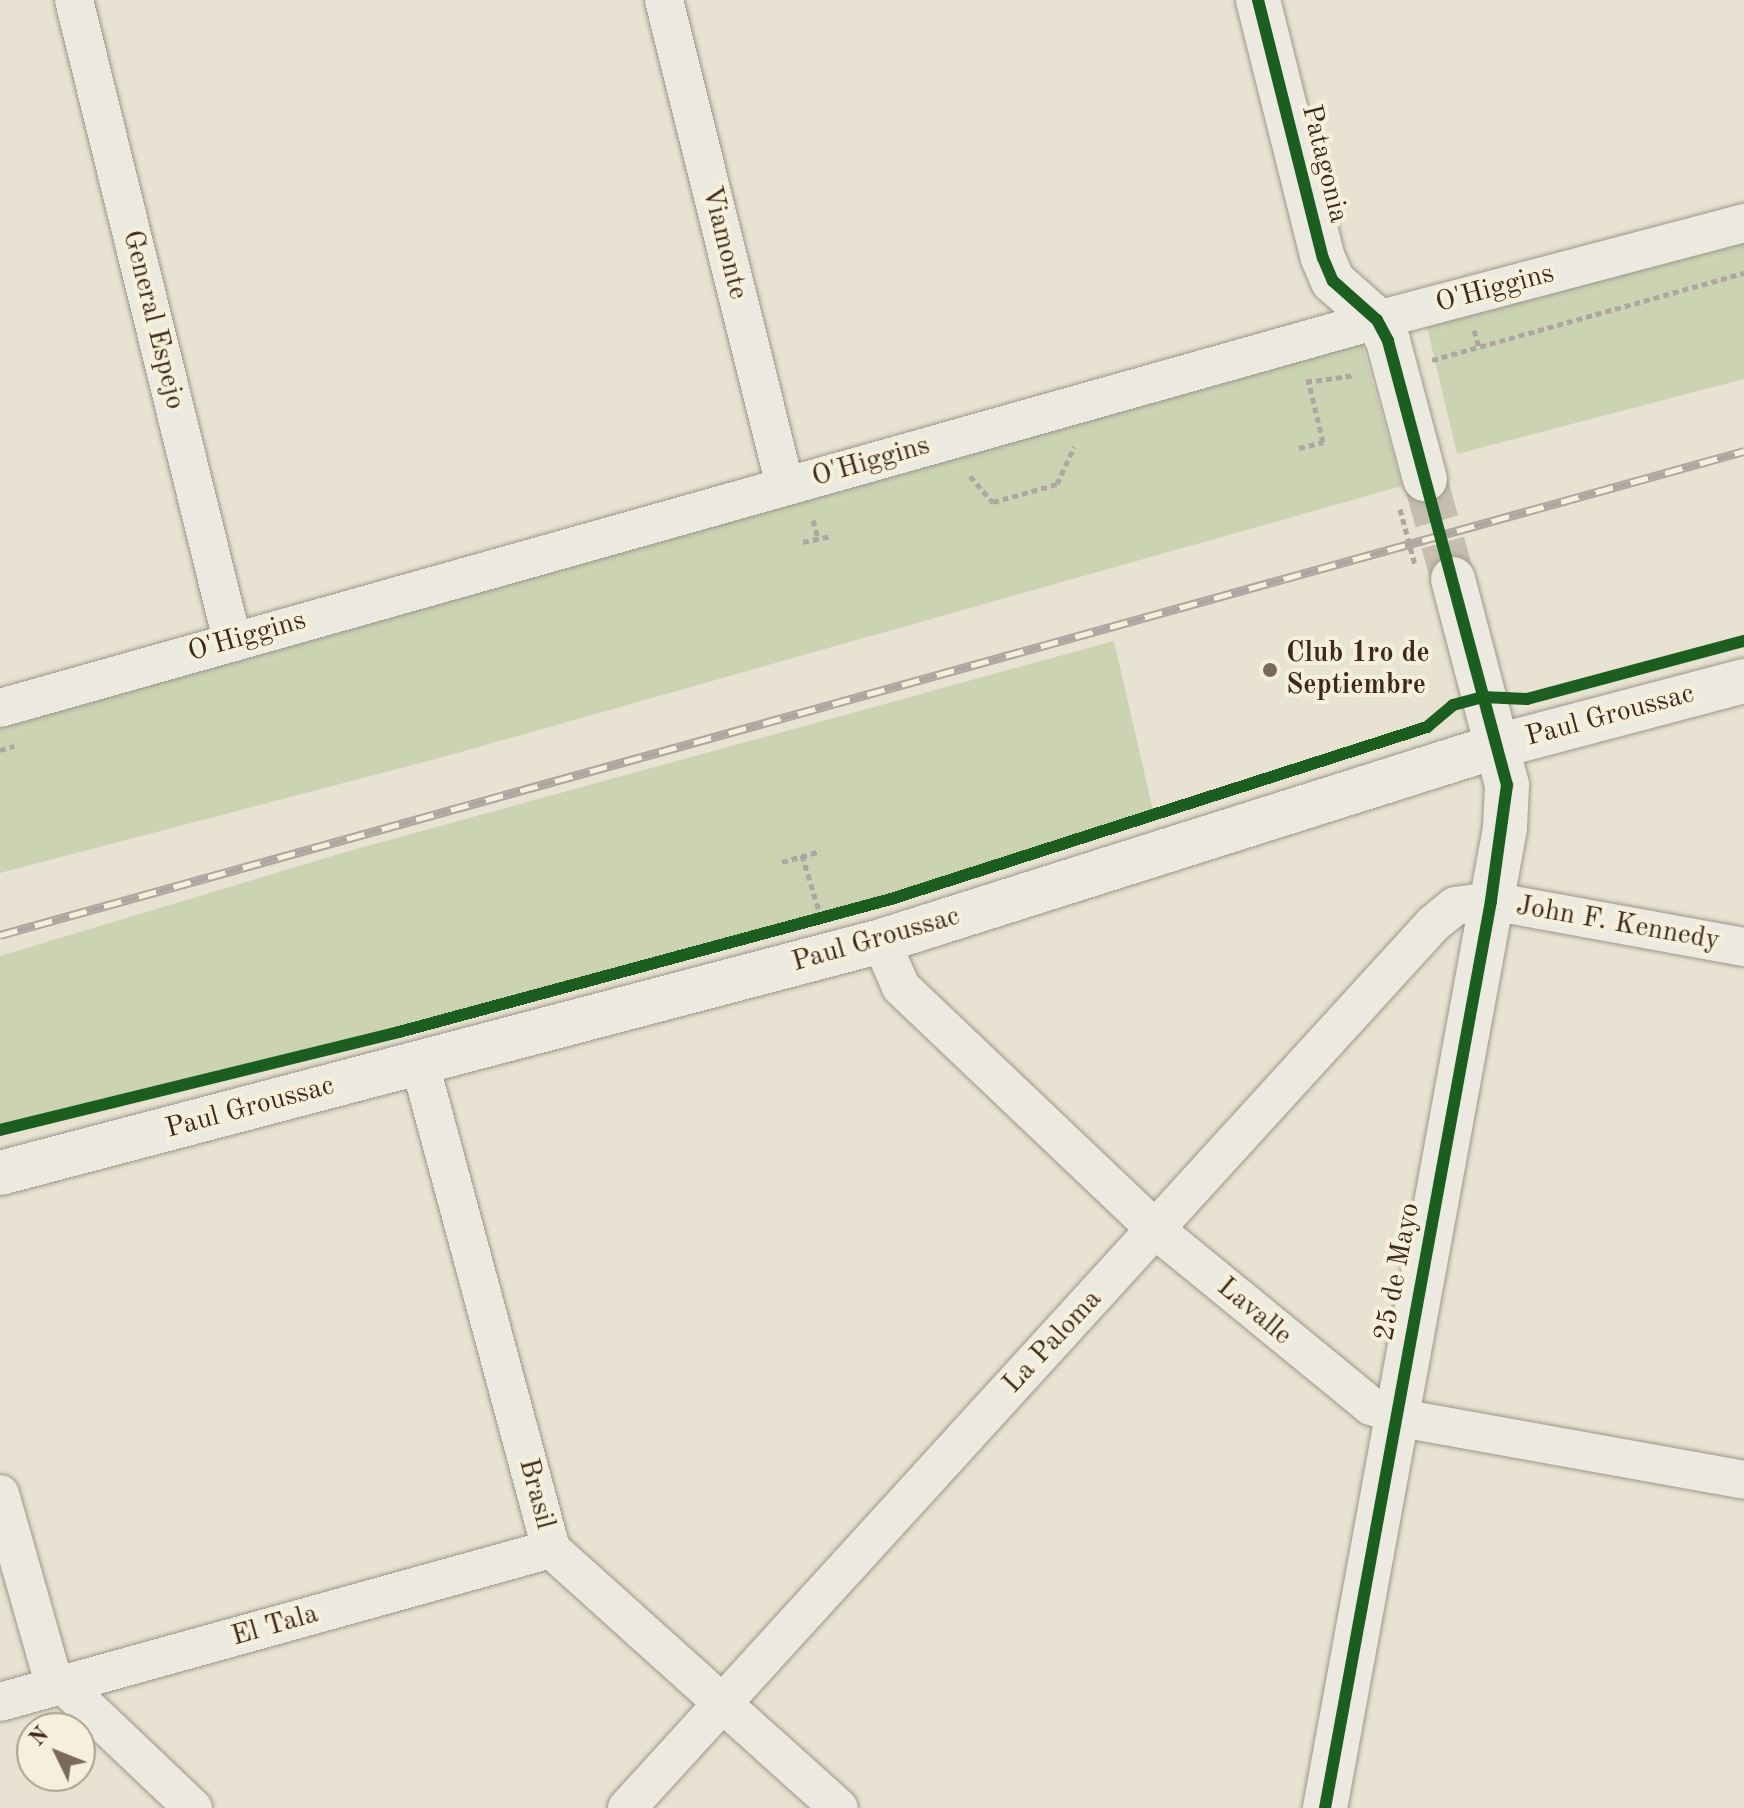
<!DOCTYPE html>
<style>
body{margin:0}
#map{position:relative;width:1744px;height:1808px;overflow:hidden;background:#e7e2d1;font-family:"Old Standard TT",serif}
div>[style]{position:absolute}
.green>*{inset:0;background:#cbd3b3}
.secondary-tunnel>*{height:44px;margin-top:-22px;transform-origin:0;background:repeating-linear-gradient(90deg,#c5bdad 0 44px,transparent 0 66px)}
.path>*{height:5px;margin-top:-2.5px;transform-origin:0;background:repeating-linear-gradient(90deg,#aca8a1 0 6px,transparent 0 10px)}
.roads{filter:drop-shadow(0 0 2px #9c968b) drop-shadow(0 0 2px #9c968b)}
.street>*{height:38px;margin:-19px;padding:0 19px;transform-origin:19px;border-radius:19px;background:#ece9e0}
.secondary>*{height:44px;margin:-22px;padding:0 22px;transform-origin:22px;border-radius:22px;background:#ece9e0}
.rail>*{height:9px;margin-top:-4.5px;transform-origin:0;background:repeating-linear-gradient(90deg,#f5efdb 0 18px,#aca8a1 0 36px);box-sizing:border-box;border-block:2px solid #aca8a1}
.cycleway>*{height:12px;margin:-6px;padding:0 6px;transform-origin:6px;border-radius:6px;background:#1b5e20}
.dots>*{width:22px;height:22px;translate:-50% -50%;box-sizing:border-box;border:4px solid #f5efdb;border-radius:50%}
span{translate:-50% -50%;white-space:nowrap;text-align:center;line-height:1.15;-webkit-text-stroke:8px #f5efdb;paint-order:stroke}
.street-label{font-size:28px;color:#3e291b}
.poi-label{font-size:28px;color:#3e291b;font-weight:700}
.left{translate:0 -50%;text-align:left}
.north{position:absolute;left:16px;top:1712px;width:80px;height:80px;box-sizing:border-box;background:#f5efdb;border:2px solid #aca08e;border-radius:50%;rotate:313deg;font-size:22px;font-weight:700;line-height:32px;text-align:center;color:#3e291b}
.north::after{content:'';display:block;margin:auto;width:28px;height:36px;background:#796a5b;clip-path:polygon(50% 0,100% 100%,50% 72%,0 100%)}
</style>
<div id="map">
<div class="green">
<i style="clip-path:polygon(1744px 235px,1744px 379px,1457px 454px,1427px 327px)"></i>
<i style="clip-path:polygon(1360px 337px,1402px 486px,443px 757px,0 873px,0 724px)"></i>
<i style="clip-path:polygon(1114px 641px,1154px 815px,891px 899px,399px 1032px,0 1130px,0 956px,349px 851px)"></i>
</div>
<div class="secondary-tunnel">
<i style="left:1425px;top:479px;width:104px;rotate:74.4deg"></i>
</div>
<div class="path">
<i style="left:1474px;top:330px;width:19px;rotate:74deg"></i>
<i style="left:1432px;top:360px;width:324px;rotate:-15.6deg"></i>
<i style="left:1306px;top:382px;width:50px;rotate:-8deg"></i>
<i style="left:1299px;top:448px;width:25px;rotate:-14deg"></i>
<i style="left:1323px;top:442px;width:65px;rotate:-103.4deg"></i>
<i style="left:970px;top:476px;width:35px;rotate:49deg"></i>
<i style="left:993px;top:502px;width:66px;rotate:-15.7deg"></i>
<i style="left:1057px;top:484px;width:41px;rotate:-65.3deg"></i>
<i style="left:1400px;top:509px;width:58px;rotate:75deg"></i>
<i style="left:813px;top:520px;width:20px;rotate:75deg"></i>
<i style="left:803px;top:542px;width:30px;rotate:-12deg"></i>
<i style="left:0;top:750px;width:15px;rotate:-16deg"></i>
<i style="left:802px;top:855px;width:65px;rotate:73deg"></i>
<i style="left:782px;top:862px;width:40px;rotate:-16deg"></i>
</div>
<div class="roads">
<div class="street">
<i style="left:74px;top:0;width:659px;rotate:76.13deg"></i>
<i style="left:664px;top:0;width:501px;rotate:76.02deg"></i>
<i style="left:0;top:708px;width:1431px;rotate:-15.74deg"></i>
<i style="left:1377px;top:320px;width:380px;rotate:-14.8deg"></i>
<i style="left:881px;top:941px;width:50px;rotate:66.5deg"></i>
<i style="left:901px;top:987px;width:352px;rotate:43.6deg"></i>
<i style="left:1156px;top:1230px;width:278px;rotate:39.3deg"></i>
<i style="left:1371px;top:1406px;width:48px;rotate:18.1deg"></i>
<i style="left:1417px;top:1421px;width:332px;rotate:10.2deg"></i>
<i style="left:420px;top:1064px;width:502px;rotate:74.88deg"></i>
<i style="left:551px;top:1549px;width:387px;rotate:42deg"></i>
<i style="left:0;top:1494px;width:186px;rotate:74.1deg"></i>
<i style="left:51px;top:1673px;width:196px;rotate:43.6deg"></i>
<i style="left:0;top:1702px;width:572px;rotate:-15.52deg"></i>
<i style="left:627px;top:1808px;width:1196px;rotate:-47.64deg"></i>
<i style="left:1433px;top:924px;width:28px;rotate:-39deg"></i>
<i style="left:1455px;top:906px;width:36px;rotate:-8deg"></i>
<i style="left:1491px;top:901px;width:257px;rotate:10.3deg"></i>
</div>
<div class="secondary">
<i style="left:1258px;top:0;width:266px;rotate:75.9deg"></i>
<i style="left:1323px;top:258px;width:25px;rotate:67deg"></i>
<i style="left:1333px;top:281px;width:59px;rotate:41.6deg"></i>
<i style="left:1377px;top:320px;width:24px;rotate:62deg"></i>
<i style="left:1388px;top:341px;width:143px;rotate:75deg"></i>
<i style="left:0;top:1173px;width:911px;rotate:-14.75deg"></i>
<i style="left:881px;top:941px;width:643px;rotate:-17.56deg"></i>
<i style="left:1494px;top:747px;width:259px;rotate:-14.8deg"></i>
<i style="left:1325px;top:1808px;width:996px;rotate:-79.59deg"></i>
<i style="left:1505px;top:828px;width:43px;rotate:-87.3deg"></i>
<i style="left:1507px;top:785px;width:213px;rotate:-104.7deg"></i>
</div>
</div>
<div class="rail">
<i style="left:0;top:935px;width:1810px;rotate:-15.51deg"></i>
</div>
<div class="cycleway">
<i style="left:1258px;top:0;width:266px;rotate:75.9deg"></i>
<i style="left:1323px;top:258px;width:25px;rotate:67deg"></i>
<i style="left:1333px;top:281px;width:59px;rotate:41.6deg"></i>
<i style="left:1377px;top:320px;width:24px;rotate:62deg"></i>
<i style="left:1388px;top:341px;width:460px;rotate:75deg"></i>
<i style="left:1507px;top:785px;width:117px;rotate:97.9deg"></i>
<i style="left:1491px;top:901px;width:922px;rotate:100.37deg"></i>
<i style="left:0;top:1130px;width:411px;rotate:-13.8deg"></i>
<i style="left:399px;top:1032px;width:510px;rotate:-15.13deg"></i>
<i style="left:891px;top:899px;width:563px;rotate:-17.79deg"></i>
<i style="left:1427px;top:727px;width:34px;rotate:-40deg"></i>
<i style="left:1453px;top:705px;width:30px;rotate:-15deg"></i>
<i style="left:1482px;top:697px;width:45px;rotate:2.5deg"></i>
<i style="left:1527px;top:699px;width:225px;rotate:-15deg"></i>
</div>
<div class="dots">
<i style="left:1270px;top:670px;background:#796a5b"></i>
</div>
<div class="street-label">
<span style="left:1324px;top:164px;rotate:76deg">Patagonia</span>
<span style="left:724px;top:243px;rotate:76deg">Viamonte</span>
<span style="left:1495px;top:289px;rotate:-15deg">O'Higgins</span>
<span style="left:153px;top:320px;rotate:76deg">General Espejo</span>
<span style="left:871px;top:462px;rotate:-16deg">O'Higgins</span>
<span style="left:247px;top:637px;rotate:-16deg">O'Higgins</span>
<span style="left:1610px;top:716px;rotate:-15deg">Paul Groussac</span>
<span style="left:1618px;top:924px;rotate:10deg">John F. Kennedy</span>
<span style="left:876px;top:940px;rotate:-16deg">Paul Groussac</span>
<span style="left:250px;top:1108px;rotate:-15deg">Paul Groussac</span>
<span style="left:1398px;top:1272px;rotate:-79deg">25 de Mayo</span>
<span style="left:1254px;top:1312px;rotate:40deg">Lavalle</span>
<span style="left:1053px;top:1342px;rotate:-47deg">La Paloma</span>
<span style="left:536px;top:1494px;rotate:75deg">Brasil</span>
<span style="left:275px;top:1626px;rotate:-16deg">El Tala</span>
</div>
<div class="poi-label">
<span class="left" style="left:1286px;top:670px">Club 1ro de<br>Septiembre</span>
</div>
<div class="north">N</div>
</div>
